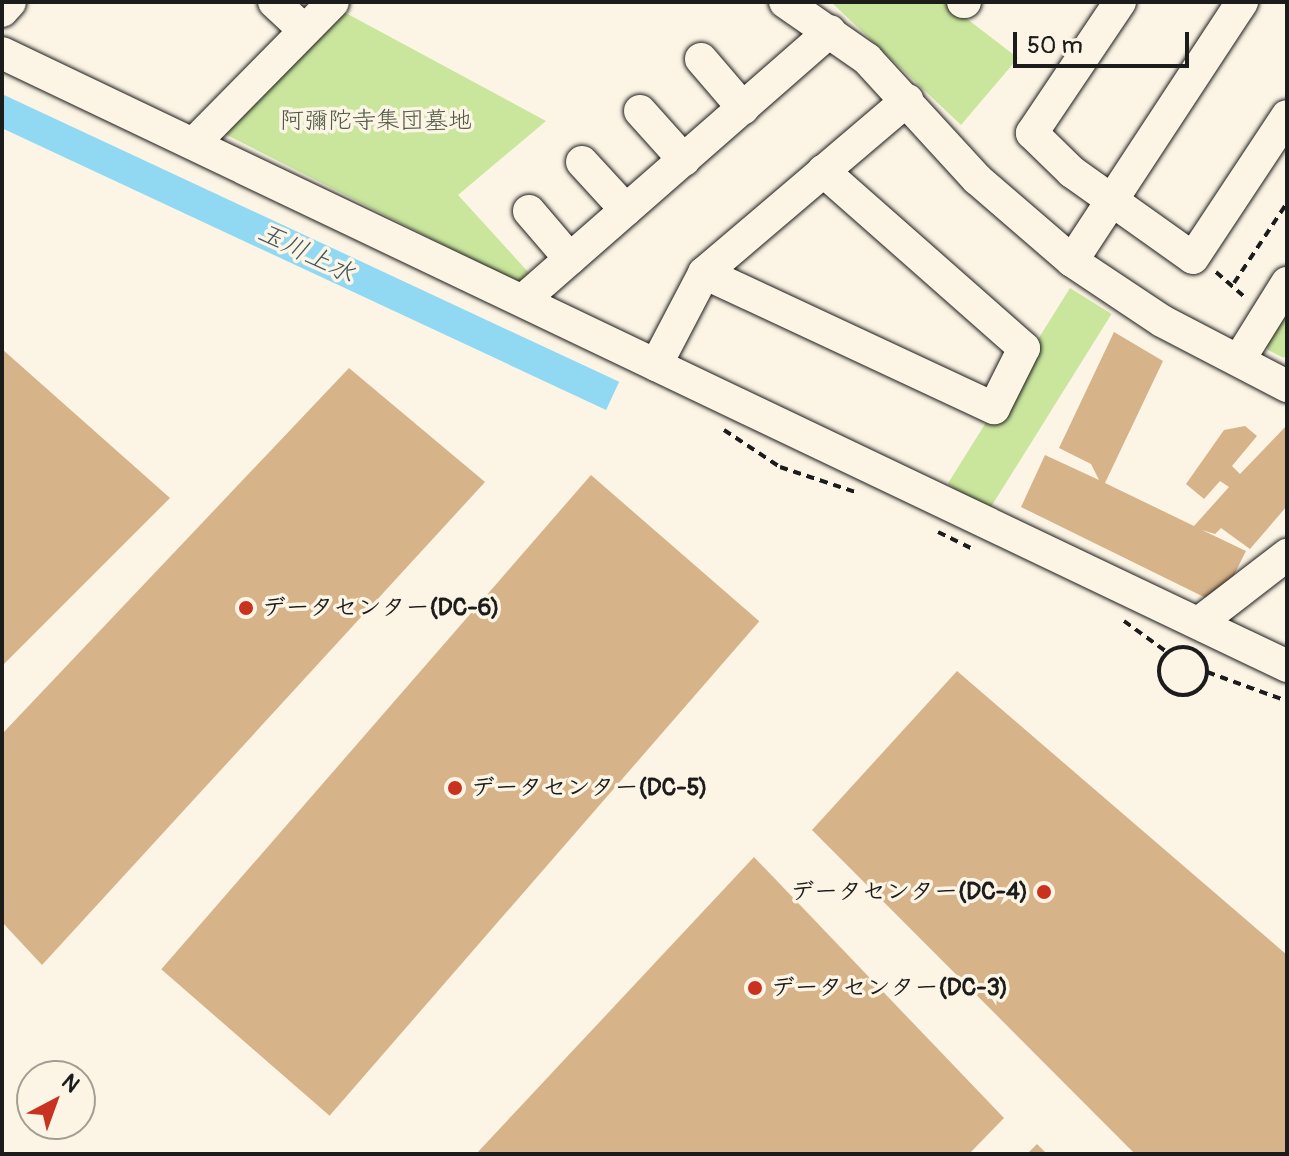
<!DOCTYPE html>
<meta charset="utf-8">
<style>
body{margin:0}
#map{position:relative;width:1289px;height:1156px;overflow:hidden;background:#fcf5e5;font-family:Pangolin,"Klee One",sans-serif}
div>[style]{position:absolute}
.green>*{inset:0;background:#cae69d;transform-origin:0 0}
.water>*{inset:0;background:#91d9f2;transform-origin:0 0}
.building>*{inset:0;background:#d7b389;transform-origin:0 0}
.path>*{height:4px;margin-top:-2px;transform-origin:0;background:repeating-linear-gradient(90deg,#1c1c1c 0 8px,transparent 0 14px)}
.path>.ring{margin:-2px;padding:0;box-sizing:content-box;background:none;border:4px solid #1c1c1c;border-radius:50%}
.roads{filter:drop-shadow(0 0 2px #1c1c1c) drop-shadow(0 0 2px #1c1c1c)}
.minor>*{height:32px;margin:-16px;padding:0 16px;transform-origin:16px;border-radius:16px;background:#fcf5e5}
.dots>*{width:22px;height:22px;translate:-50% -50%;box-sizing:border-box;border:4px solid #fcf5e5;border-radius:50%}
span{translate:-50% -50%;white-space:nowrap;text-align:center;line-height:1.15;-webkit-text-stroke:7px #fcf5e5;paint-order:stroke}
.park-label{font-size:24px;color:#505943}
.poi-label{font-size:24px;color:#1c1c1c;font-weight:700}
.left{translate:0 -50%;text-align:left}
.right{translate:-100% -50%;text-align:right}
.water-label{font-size:26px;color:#3f555c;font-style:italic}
.frame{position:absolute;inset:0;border:4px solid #1c1c1c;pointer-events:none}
.north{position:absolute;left:16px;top:1060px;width:80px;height:80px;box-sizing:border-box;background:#fcf5e5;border:2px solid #a29e95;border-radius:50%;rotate:41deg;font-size:22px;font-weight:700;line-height:32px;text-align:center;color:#1c1c1c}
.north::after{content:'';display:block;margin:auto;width:28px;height:36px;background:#c8321e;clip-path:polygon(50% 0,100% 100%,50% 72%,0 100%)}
.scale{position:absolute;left:1013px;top:32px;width:176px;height:36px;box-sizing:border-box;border:4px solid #1c1c1c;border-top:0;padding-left:10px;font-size:24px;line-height:28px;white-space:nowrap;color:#1c1c1c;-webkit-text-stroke:6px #fcf5e5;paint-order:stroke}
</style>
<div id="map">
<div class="green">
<i style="clip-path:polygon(831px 2px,945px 2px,1018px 58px,961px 125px)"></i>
<i style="clip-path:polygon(344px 12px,546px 121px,458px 195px,530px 274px,519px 283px,223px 133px)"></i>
<i style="left:1070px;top:288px;width:49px;height:231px;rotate:32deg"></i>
<i style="clip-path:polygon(1287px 306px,1287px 353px,1284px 358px,1268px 350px,1265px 338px)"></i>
</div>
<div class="water">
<i style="left:2px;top:94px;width:681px;height:31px;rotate:25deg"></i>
</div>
<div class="building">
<i style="clip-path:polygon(1114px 332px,1163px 361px,1105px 483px,1194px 526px,1229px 487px,1220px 481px,1204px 499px,1186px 484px,1224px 430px,1245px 426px,1257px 436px,1232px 466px,1240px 474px,1287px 425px,1287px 506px,1250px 549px,1221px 528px,1215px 534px,1202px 530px,1246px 551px,1233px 577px,1206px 598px,1021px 507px,1045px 455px,1099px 480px,1091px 464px,1059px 448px)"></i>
<i style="clip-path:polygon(2px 349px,170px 498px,2px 666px)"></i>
<i style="clip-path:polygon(349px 368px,485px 482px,42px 965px,2px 922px,2px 734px)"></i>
<i style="left:591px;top:475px;width:223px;height:655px;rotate:41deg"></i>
<i style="clip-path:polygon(957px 671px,1287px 955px,1287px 1154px,1135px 1154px,812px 830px)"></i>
<i style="clip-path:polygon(754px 857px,1004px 1118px,969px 1154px,476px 1154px)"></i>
<i style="clip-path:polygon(1037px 1144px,1047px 1154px,1027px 1154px)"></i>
</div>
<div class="path">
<i style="left:1216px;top:272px;width:41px;rotate:41.1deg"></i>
<i style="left:1234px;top:283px;width:96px;rotate:-56.5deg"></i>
<i style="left:724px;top:430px;width:67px;rotate:33.5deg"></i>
<i style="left:780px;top:467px;width:79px;rotate:18.4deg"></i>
<i style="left:938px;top:532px;width:39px;rotate:26deg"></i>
<i style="left:1124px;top:621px;width:54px;rotate:36deg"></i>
<i class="ring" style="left:1159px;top:647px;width:44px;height:44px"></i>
<i style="left:1207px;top:672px;width:85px;rotate:19.9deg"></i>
</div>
<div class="roads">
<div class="minor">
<i style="left:274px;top:2px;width:41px;rotate:43deg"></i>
<i style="left:785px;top:2px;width:100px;rotate:34.8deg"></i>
<i style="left:867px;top:59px;width:163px;rotate:47.5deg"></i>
<i style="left:977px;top:179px;width:125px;rotate:40.8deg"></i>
<i style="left:1072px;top:261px;width:108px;rotate:33.7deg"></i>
<i style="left:1162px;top:321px;width:141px;rotate:27.5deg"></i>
<i style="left:963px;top:2px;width:2px"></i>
<i style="left:1120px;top:2px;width:158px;rotate:123.9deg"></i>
<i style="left:1032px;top:133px;width:56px;rotate:44.3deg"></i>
<i style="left:1072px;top:172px;width:148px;rotate:35.4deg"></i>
<i style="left:1193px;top:258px;width:170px;rotate:-56.5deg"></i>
<i style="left:2px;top:11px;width:12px;rotate:-48deg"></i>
<i style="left:2px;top:53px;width:1424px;rotate:25.5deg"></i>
<i style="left:701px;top:59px;width:65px;rotate:49.4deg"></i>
<i style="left:640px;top:111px;width:66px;rotate:48.1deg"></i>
<i style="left:196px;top:141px;width:195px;rotate:-45.4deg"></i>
<i style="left:582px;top:162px;width:65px;rotate:47.5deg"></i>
<i style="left:529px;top:211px;width:63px;rotate:49.5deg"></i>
<i style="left:1072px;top:261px;width:310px;rotate:-56.7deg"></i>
<i style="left:704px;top:273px;width:320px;rotate:25deg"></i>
<i style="left:994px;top:408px;width:67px;rotate:-63.4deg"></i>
<i style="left:1024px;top:348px;width:268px;rotate:-138.6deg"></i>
<i style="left:523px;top:300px;width:408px;rotate:-41.2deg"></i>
<i style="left:1239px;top:360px;width:91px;rotate:-58.1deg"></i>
<i style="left:656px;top:365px;width:104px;rotate:-62.4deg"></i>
<i style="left:704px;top:273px;width:267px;rotate:-40.4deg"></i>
<i style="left:1200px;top:622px;width:110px;rotate:-37.6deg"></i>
</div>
</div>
<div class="dots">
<i style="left:246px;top:608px;background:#c8321e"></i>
<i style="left:455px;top:788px;background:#c8321e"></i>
<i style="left:1044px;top:892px;background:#c8321e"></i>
<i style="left:755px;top:988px;background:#c8321e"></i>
</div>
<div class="park-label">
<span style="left:376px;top:121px">阿彌陀寺集団墓地</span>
</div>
<div class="poi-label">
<span class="left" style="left:262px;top:608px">データセンター(DC-6)</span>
<span class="left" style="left:471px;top:788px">データセンター(DC-5)</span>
<span class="right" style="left:1028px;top:892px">データセンター(DC-4)</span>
<span class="left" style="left:771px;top:988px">データセンター(DC-3)</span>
</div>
<div class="water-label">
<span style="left:306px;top:254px;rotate:26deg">玉川上水</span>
</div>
<div class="frame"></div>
<div class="north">N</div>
<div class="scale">50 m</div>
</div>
